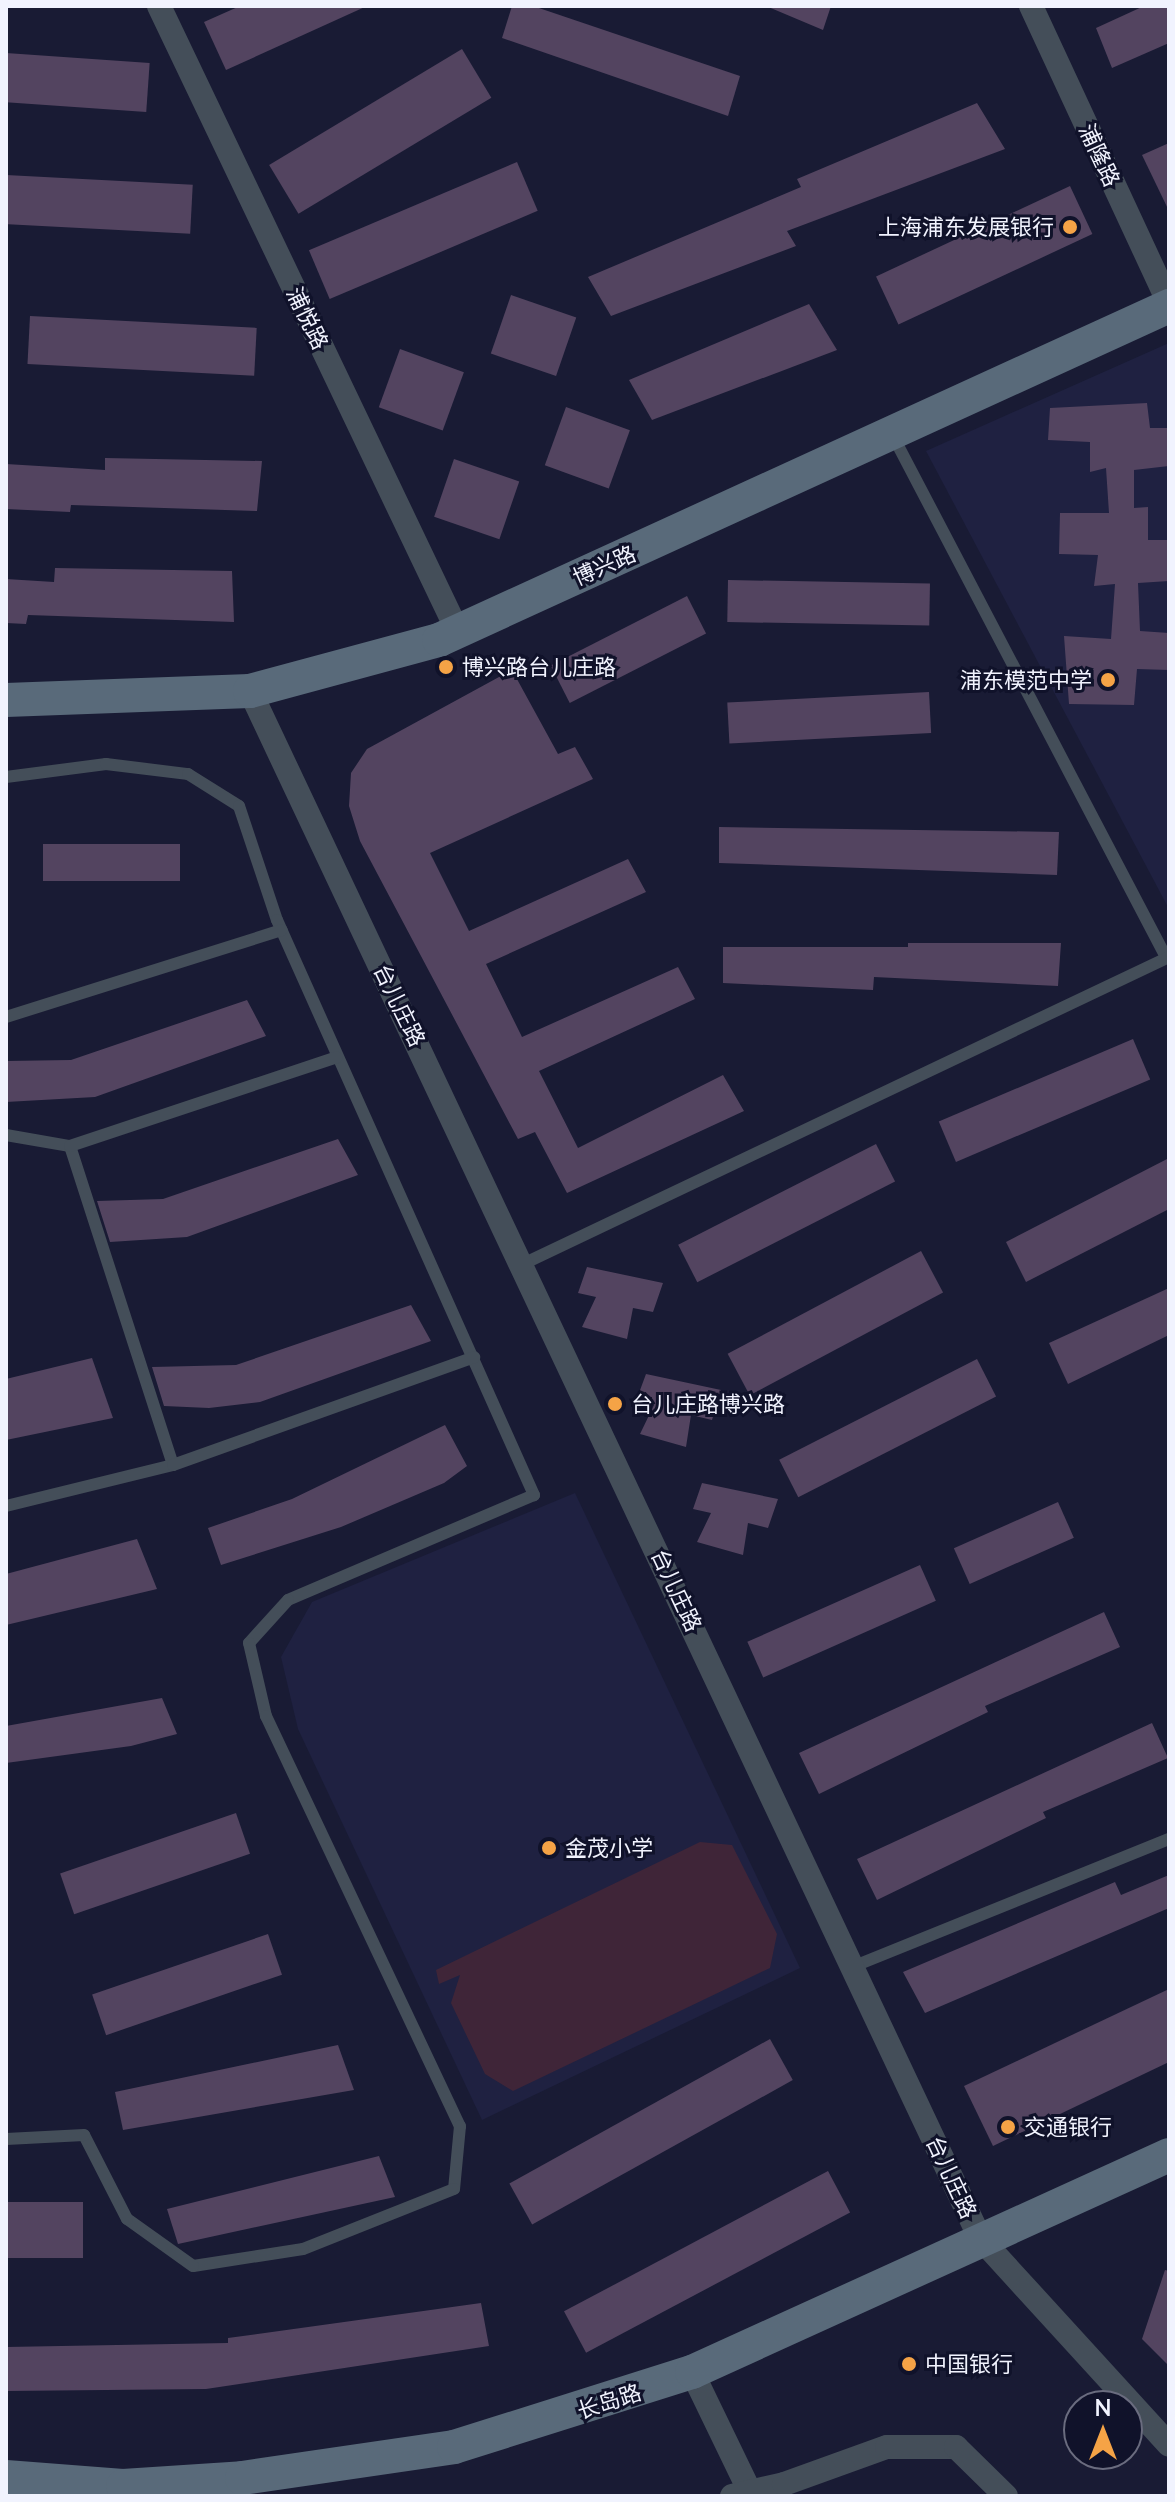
<!DOCTYPE html>
<meta charset="utf-8">
<style>
body{margin:0}
#map{position:relative;width:1175px;height:2502px;overflow:hidden;background:#191b34;font-family:Lato,"Noto Sans SC",sans-serif}
div>[style]{position:absolute}
.built>*{inset:0;background:#1f2141}
.green>*{inset:0;background:#3f2538}
.building>*{inset:0;background:#534460;transform-origin:0 0}
.lane>*{height:12px;margin:-6px;padding:0 6px;transform-origin:6px;border-radius:6px;background:#444e59}
.street>*{height:24px;margin:-12px;padding:0 12px;transform-origin:12px;border-radius:12px;background:#444e59}
.secondary>*{height:34px;margin:-17px;padding:0 17px;transform-origin:17px;border-radius:17px;background:#596a7a}
.dots>*{width:22px;height:22px;translate:-50% -50%;box-sizing:border-box;border:4px solid #10122a;border-radius:50%}
span{translate:-50% -50%;white-space:nowrap;text-align:center;line-height:1.15;-webkit-text-stroke:6px #10122a;paint-order:stroke}
.street-label{font-size:22px;color:#f1f3fe}
.poi-label{font-size:22px;color:#f1f3fe}
.right{translate:-100% -50%;text-align:right}
.left{translate:0 -50%;text-align:left}
.frame{position:absolute;inset:0;border:8px solid #f1f3fe;pointer-events:none}
.north{position:absolute;left:1063px;top:2390px;width:80px;height:80px;box-sizing:border-box;background:#10122a;border:2px solid #6a6c7f;border-radius:50%;rotate:0deg;font-size:22px;font-weight:700;line-height:32px;text-align:center;color:#f1f3fe}
.north::after{content:'';display:block;margin:auto;width:28px;height:36px;background:#f5a346;clip-path:polygon(50% 0,100% 100%,50% 72%,0 100%)}
</style>
<div id="map">
<div class="built">
<i style="clip-path:polygon(1169px 343px,1169px 909px,926px 451px)"></i>
<i style="clip-path:polygon(575px 1493px,800px 1968px,482px 2120px,298px 1729px,281px 1657px,312px 1602px)"></i>
</div>
<div class="green">
<i style="clip-path:polygon(700px 1842px,732px 1845px,777px 1934px,770px 1968px,513px 2091px,485px 2074px,451px 2003px,460px 1975px,439px 1984px,436px 1970px)"></i>
</div>
<div class="building">
<i style="clip-path:polygon(240px 6px,367px 6px,226px 70px,204px 22px)"></i>
<i style="clip-path:polygon(512px 6px,533px 6px,740px 76px,728px 116px,502px 38px)"></i>
<i style="clip-path:polygon(766px 6px,831px 6px,823px 30px)"></i>
<i style="clip-path:polygon(1144px 6px,1169px 6px,1169px 43px,1112px 68px,1096px 28px)"></i>
<i style="left:462px;top:49px;width:57px;height:225px;rotate:59deg"></i>
<i style="left:6px;top:53px;width:144px;height:49px;rotate:4deg"></i>
<i style="clip-path:polygon(977px 103px,1005px 149px,787px 231px,796px 246px,611px 316px,588px 277px,801px 187px,797px 179px)"></i>
<i style="clip-path:polygon(1169px 143px,1169px 211px,1142px 155px)"></i>
<i style="left:517px;top:162px;width:53px;height:226px;rotate:67deg"></i>
<i style="left:6px;top:175px;width:187px;height:49px;rotate:3deg"></i>
<i style="left:1070px;top:186px;width:53px;height:214px;rotate:65deg"></i>
<i style="left:511px;top:295px;width:69px;height:62px;rotate:19deg"></i>
<i style="clip-path:polygon(809px 304px,837px 350px,652px 420px,629px 380px)"></i>
<i style="left:30px;top:316px;width:227px;height:48px;rotate:3deg"></i>
<i style="left:400px;top:349px;width:68px;height:62px;rotate:20deg"></i>
<i style="clip-path:polygon(1147px 403px,1150px 428px,1169px 428px,1169px 466px,1134px 470px,1134px 508px,1148px 507px,1148px 540px,1169px 540px,1169px 581px,1138px 583px,1140px 631px,1169px 633px,1169px 670px,1137px 669px,1134px 705px,1069px 704px,1064px 636px,1111px 639px,1115px 584px,1094px 586px,1098px 555px,1059px 554px,1060px 513px,1109px 513px,1106px 468px,1090px 472px,1090px 442px,1048px 440px,1050px 408px)"></i>
<i style="left:566px;top:407px;width:68px;height:62px;rotate:20deg"></i>
<i style="clip-path:polygon(105px 458px,262px 461px,257px 511px,71px 505px,70px 512px,6px 509px,6px 464px,105px 470px)"></i>
<i style="left:454px;top:459px;width:69px;height:61px;rotate:19deg"></i>
<i style="clip-path:polygon(55px 568px,232px 571px,234px 622px,28px 615px,26px 624px,6px 623px,6px 579px,54px 582px)"></i>
<i style="left:728px;top:580px;width:202px;height:42px;rotate:1deg"></i>
<i style="left:687px;top:596px;width:42px;height:153px;rotate:63deg"></i>
<i style="clip-path:polygon(512px 670px,558px 754px,575px 747px,593px 779px,430px 853px,469px 931px,628px 859px,646px 892px,486px 964px,522px 1037px,678px 967px,695px 999px,539px 1071px,578px 1148px,723px 1075px,744px 1111px,567px 1193px,535px 1132px,518px 1139px,360px 841px,349px 806px,351px 773px,367px 749px)"></i>
<i style="left:929px;top:692px;width:41px;height:202px;rotate:87deg"></i>
<i style="clip-path:polygon(719px 827px,1059px 832px,1057px 875px,719px 863px)"></i>
<i style="left:180px;top:844px;width:37px;height:137px;rotate:90deg"></i>
<i style="clip-path:polygon(908px 943px,1061px 943px,1058px 986px,874px 977px,873px 990px,723px 983px,723px 947px,908px 947px)"></i>
<i style="clip-path:polygon(247px 1000px,266px 1036px,95px 1097px,6px 1102px,6px 1061px,71px 1060px)"></i>
<i style="left:1133px;top:1039px;width:44px;height:211px;rotate:67deg"></i>
<i style="clip-path:polygon(338px 1139px,358px 1175px,187px 1237px,110px 1242px,97px 1201px,163px 1199px)"></i>
<i style="left:876px;top:1144px;width:42px;height:222px;rotate:63deg"></i>
<i style="clip-path:polygon(1169px 1158px,1169px 1209px,1026px 1282px,1006px 1242px)"></i>
<i style="left:921px;top:1251px;width:47px;height:219px;rotate:62deg"></i>
<i style="clip-path:polygon(587px 1267px,663px 1283px,653px 1312px,633px 1308px,627px 1339px,582px 1327px,596px 1297px,578px 1293px)"></i>
<i style="clip-path:polygon(1169px 1288px,1169px 1335px,1068px 1384px,1049px 1343px)"></i>
<i style="clip-path:polygon(411px 1305px,431px 1341px,260px 1402px,209px 1408px,164px 1406px,152px 1367px,236px 1365px)"></i>
<i style="clip-path:polygon(92px 1358px,113px 1418px,6px 1440px,6px 1379px)"></i>
<i style="left:977px;top:1359px;width:42px;height:222px;rotate:63deg"></i>
<i style="clip-path:polygon(646px 1374px,721px 1390px,712px 1420px,691px 1415px,686px 1447px,640px 1434px,654px 1405px,636px 1401px)"></i>
<i style="clip-path:polygon(445px 1425px,467px 1466px,444px 1483px,341px 1527px,221px 1565px,208px 1528px,292px 1499px)"></i>
<i style="clip-path:polygon(702px 1483px,778px 1499px,768px 1528px,748px 1523px,743px 1555px,697px 1542px,711px 1513px,693px 1509px)"></i>
<i style="left:1058px;top:1502px;width:39px;height:114px;rotate:66deg"></i>
<i style="clip-path:polygon(137px 1539px,157px 1589px,6px 1625px,6px 1574px)"></i>
<i style="left:920px;top:1565px;width:39px;height:189px;rotate:66deg"></i>
<i style="clip-path:polygon(1104px 1612px,1120px 1647px,985px 1706px,988px 1712px,819px 1794px,799px 1753px)"></i>
<i style="clip-path:polygon(162px 1698px,177px 1734px,131px 1746px,6px 1763px,6px 1726px)"></i>
<i style="clip-path:polygon(1152px 1723px,1168px 1758px,1043px 1812px,1046px 1818px,877px 1900px,857px 1859px)"></i>
<i style="left:236px;top:1813px;width:43px;height:186px;rotate:71deg"></i>
<i style="clip-path:polygon(1169px 1875px,1169px 1908px,925px 2013px,903px 1972px,1115px 1882px,1121px 1895px)"></i>
<i style="left:268px;top:1934px;width:43px;height:186px;rotate:71deg"></i>
<i style="clip-path:polygon(1169px 1989px,1169px 2062px,993px 2146px,964px 2086px)"></i>
<i style="left:770px;top:2039px;width:47px;height:298px;rotate:61deg"></i>
<i style="clip-path:polygon(338px 2045px,354px 2090px,123px 2130px,115px 2092px)"></i>
<i style="clip-path:polygon(379px 2156px,395px 2197px,178px 2244px,167px 2209px)"></i>
<i style="left:828px;top:2171px;width:47px;height:299px;rotate:62deg"></i>
<i style="left:6px;top:2202px;width:77px;height:56px"></i>
<i style="clip-path:polygon(1165px 2270px,1169px 2271px,1169px 2366px,1142px 2339px)"></i>
<i style="clip-path:polygon(481px 2303px,489px 2346px,206px 2389px,6px 2391px,6px 2347px,228px 2343px,228px 2338px)"></i>
</div>
<div class="lane">
<i style="left:893px;top:436px;width:588px;rotate:62.35deg"></i>
<i style="left:6px;top:777px;width:101px;rotate:-7.4deg"></i>
<i style="left:106px;top:764px;width:83px;rotate:7deg"></i>
<i style="left:188px;top:774px;width:60px;rotate:32.1deg"></i>
<i style="left:239px;top:806px;width:120px;rotate:71.6deg"></i>
<i style="left:277px;top:920px;width:630px;rotate:65.92deg"></i>
<i style="left:534px;top:1495px;width:267px;rotate:156.9deg"></i>
<i style="left:288px;top:1600px;width:58px;rotate:132.2deg"></i>
<i style="left:249px;top:1643px;width:75px;rotate:76.9deg"></i>
<i style="left:266px;top:1716px;width:454px;rotate:64.7deg"></i>
<i style="left:460px;top:2126px;width:63px;rotate:95.4deg"></i>
<i style="left:454px;top:2189px;width:162px;rotate:158.3deg"></i>
<i style="left:303px;top:2249px;width:111px;rotate:171.2deg"></i>
<i style="left:193px;top:2266px;width:81px;rotate:-144.5deg"></i>
<i style="left:127px;top:2219px;width:94px;rotate:-117.1deg"></i>
<i style="left:84px;top:2135px;width:78px;rotate:177.1deg"></i>
<i style="left:6px;top:1017px;width:289px;rotate:-17.5deg"></i>
<i style="left:6px;top:1135px;width:65px;rotate:9.8deg"></i>
<i style="left:523px;top:1264px;width:715px;rotate:-25.42deg"></i>
<i style="left:173px;top:1465px;width:335px;rotate:-107.9deg"></i>
<i style="left:70px;top:1146px;width:281px;rotate:-18.4deg"></i>
<i style="left:6px;top:1506px;width:172px;rotate:-13.8deg"></i>
<i style="left:173px;top:1465px;width:320px;rotate:-19.7deg"></i>
<i style="left:852px;top:1967px;width:342px;rotate:-22deg"></i>
</div>
<div class="street">
<i style="left:159px;top:6px;width:692px;rotate:64.47deg"></i>
<i style="left:1031px;top:6px;width:327px;rotate:65.1deg"></i>
<i style="left:250px;top:691px;width:1711px;rotate:64.74deg"></i>
<i style="left:980px;top:2238px;width:280px;rotate:47.6deg"></i>
<i style="left:692px;top:2372px;width:133px;rotate:64.2deg"></i>
<i style="left:732px;top:2496px;width:53px;rotate:-13deg"></i>
<i style="left:784px;top:2484px;width:109px;rotate:-19.8deg"></i>
<i style="left:887px;top:2447px;width:69px"></i>
<i style="left:956px;top:2447px;width:70px;rotate:44.4deg"></i>
</div>
<div class="secondary">
<i style="left:6px;top:700px;width:244px;rotate:-2.1deg"></i>
<i style="left:250px;top:691px;width:196px;rotate:-15.1deg"></i>
<i style="left:439px;top:640px;width:803px;rotate:-24.59deg"></i>
<i style="left:6px;top:2477px;width:117px;rotate:4.4deg"></i>
<i style="left:123px;top:2486px;width:119px;rotate:-3.8deg"></i>
<i style="left:242px;top:2478px;width:214px;rotate:-8.3deg"></i>
<i style="left:454px;top:2447px;width:250px;rotate:-17.5deg"></i>
<i style="left:692px;top:2372px;width:524px;rotate:-24.46deg"></i>
</div>
<div class="dots">
<i style="left:1070px;top:227px;background:#f5a346"></i>
<i style="left:446px;top:667px;background:#f5a346"></i>
<i style="left:1108px;top:680px;background:#f5a346"></i>
<i style="left:615px;top:1404px;background:#f5a346"></i>
<i style="left:549px;top:1848px;background:#f5a346"></i>
<i style="left:1008px;top:2127px;background:#f5a346"></i>
<i style="left:909px;top:2364px;background:#f5a346"></i>
</div>
<div class="street-label">
<span style="left:1100px;top:155px;rotate:65deg">浦隆路</span>
<span style="left:308px;top:318px;rotate:64deg">浦悦路</span>
<span style="left:604px;top:565px;rotate:-24deg">博兴路</span>
<span style="left:400px;top:1005px;rotate:64deg">台儿庄路</span>
<span style="left:677px;top:1590px;rotate:65deg">台儿庄路</span>
<span style="left:952px;top:2177px;rotate:65deg">台儿庄路</span>
<span style="left:609px;top:2401px;rotate:-18deg">长岛路</span>
</div>
<div class="poi-label">
<span class="right" style="left:1054px;top:227px">上海浦东发展银行</span>
<span class="left" style="left:462px;top:667px">博兴路台儿庄路</span>
<span class="right" style="left:1092px;top:680px">浦东模范中学</span>
<span class="left" style="left:631px;top:1404px">台儿庄路博兴路</span>
<span class="left" style="left:565px;top:1848px">金茂小学</span>
<span class="left" style="left:1024px;top:2127px">交通银行</span>
<span class="left" style="left:925px;top:2364px">中国银行</span>
</div>
<div class="frame"></div>
<div class="north">N</div>
</div>
